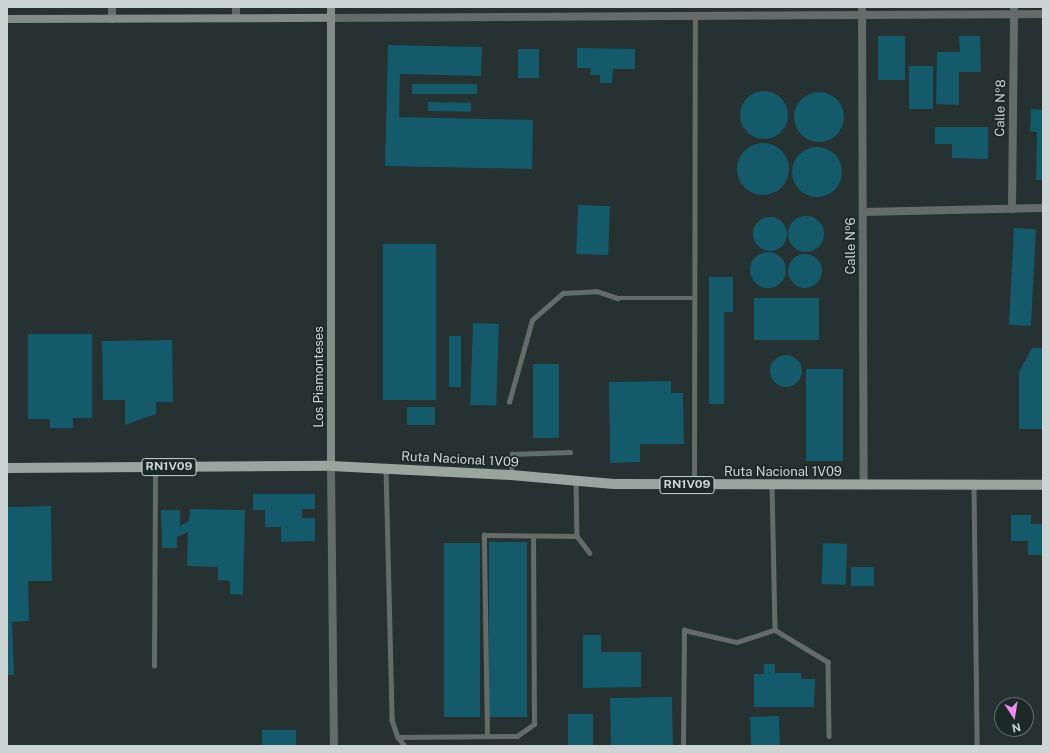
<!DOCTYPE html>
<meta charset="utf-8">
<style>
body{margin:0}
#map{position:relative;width:1050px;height:753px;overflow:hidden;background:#253231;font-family:"Public Sans",sans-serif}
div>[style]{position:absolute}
.building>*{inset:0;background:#145a6a;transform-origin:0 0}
.round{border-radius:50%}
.lane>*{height:4.5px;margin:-2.25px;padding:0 2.25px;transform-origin:2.25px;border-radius:2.25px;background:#656b68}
.street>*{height:8px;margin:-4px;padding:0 4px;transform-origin:4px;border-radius:4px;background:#656b68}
.secondary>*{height:8px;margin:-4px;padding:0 4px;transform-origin:4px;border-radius:4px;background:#838c87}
.primary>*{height:10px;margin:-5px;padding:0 5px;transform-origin:5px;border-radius:5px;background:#9aa59f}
span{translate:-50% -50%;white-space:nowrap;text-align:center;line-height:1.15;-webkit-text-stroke:3.5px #1b2927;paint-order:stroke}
.shield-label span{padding:1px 3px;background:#1b2927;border:1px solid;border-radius:3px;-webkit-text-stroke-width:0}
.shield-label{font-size:12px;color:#ccd5d4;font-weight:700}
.street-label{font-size:13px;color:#ccd5d4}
.frame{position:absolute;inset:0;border:8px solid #ccd5d4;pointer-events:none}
.north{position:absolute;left:994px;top:697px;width:40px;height:40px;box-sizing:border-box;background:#1b2927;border:1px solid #626e6c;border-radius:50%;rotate:168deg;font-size:11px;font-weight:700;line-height:16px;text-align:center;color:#ccd5d4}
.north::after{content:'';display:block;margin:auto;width:14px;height:18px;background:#f08bf5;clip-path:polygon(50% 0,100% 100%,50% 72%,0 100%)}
</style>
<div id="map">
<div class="building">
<i style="left:878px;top:36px;width:27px;height:44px"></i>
<i style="clip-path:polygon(959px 36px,980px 36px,981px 72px,959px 72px,959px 105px,936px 104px,937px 52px,960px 52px)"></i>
<i style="clip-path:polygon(388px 45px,482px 47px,481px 76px,400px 74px,399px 117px,533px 120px,532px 169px,385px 166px)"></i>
<i style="clip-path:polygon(577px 48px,635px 49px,635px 69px,613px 69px,612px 83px,600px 83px,600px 75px,590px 75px,591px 68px,577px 68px)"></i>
<i style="left:518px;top:49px;width:21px;height:29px"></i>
<i style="left:909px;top:66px;width:24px;height:43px"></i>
<i style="left:412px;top:84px;width:65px;height:10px"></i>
<i class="round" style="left:740px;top:91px;width:48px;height:48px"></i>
<i class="round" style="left:794px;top:92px;width:50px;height:50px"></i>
<i style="left:428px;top:102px;width:43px;height:9px;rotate:1deg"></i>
<i style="clip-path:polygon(1031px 109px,1043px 110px,1043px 180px,1036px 180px,1037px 132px,1030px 131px)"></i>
<i style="clip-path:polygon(935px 127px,988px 127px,988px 159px,952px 158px,952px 144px,935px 144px)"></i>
<i class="round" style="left:737px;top:143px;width:52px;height:52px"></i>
<i class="round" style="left:792px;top:147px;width:50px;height:50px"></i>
<i style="left:578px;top:205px;width:32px;height:49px;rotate:2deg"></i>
<i class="round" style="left:788px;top:216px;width:36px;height:36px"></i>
<i class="round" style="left:753px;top:217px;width:34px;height:34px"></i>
<i style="left:1014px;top:228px;width:22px;height:97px;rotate:3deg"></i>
<i style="left:383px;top:244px;width:53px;height:156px"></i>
<i class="round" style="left:750px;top:252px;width:36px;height:36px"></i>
<i class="round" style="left:788px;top:254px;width:34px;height:34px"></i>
<i style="clip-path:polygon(709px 277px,733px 277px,733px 312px,724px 312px,724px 404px,709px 404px)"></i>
<i style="left:754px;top:298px;width:65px;height:42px"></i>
<i style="left:473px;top:323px;width:26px;height:82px;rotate:2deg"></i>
<i style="clip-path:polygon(28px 334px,92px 334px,92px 418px,73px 418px,73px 428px,50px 428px,50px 419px,28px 419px)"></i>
<i style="left:449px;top:336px;width:12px;height:51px"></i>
<i style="clip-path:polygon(172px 340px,173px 402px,156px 402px,156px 414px,125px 425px,125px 400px,103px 400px,102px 341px)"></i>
<i style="clip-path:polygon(1032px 348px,1043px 348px,1043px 429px,1019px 429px,1019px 372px)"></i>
<i class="round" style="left:770px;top:355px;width:32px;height:32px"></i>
<i style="left:533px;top:364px;width:26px;height:74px"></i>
<i style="left:806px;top:369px;width:37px;height:92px"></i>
<i style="clip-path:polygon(671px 381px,671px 393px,683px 393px,684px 444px,640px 444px,640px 462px,610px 463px,609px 382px)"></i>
<i style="left:407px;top:407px;width:28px;height:18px"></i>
<i style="clip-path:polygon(253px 494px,315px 494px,315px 509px,302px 509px,302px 518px,315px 518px,315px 541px,281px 542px,281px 527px,265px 527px,265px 510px,253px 510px)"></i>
<i style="clip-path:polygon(51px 506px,52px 581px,28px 581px,29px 621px,12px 622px,14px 675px,7px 675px,7px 507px)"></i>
<i style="clip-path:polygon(190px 509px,245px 510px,243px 595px,230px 594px,230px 581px,218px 580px,218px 567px,187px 566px,188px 532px,177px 537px,177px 548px,162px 548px,161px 510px,180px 510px,180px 526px,189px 521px)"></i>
<i style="clip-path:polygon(1011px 515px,1031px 515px,1031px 524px,1043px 524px,1043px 555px,1028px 555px,1028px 541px,1011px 541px)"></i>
<i style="left:489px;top:542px;width:38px;height:175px"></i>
<i style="left:444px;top:543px;width:36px;height:174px"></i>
<i style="left:823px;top:543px;width:24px;height:41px;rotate:2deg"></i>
<i style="left:851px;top:567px;width:23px;height:19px"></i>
<i style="clip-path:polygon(583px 635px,601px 635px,601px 652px,641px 652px,641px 687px,583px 688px)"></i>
<i style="clip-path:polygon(764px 664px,775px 664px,775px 673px,801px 673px,801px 679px,815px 679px,814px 707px,754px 707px,754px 674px,764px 674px)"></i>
<i style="left:672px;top:697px;width:49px;height:62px;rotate:89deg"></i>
<i style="left:568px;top:714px;width:25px;height:32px"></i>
<i style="left:779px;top:716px;width:30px;height:29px;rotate:88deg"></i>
<i style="left:262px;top:730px;width:34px;height:16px"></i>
</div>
<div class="lane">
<i style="left:509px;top:402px;width:85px;rotate:-74.3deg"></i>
<i style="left:532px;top:320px;width:41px;rotate:-41.1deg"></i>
<i style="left:563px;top:293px;width:33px;rotate:-3deg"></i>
<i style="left:596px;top:291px;width:23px;rotate:18deg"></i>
<i style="left:618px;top:298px;width:77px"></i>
<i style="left:386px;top:468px;width:252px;rotate:88.6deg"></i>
<i style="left:392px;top:720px;width:18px;rotate:71deg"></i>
<i style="left:398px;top:737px;width:119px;rotate:-0.5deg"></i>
<i style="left:517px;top:736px;width:21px;rotate:-35deg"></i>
<i style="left:534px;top:724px;width:187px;rotate:-90.3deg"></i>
<i style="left:511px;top:475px;width:21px;rotate:-87deg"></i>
<i style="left:512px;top:454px;width:58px;rotate:-2deg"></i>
<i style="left:576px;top:481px;width:55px;rotate:89deg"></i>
<i style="left:694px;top:485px;width:470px;rotate:-89.9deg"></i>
<i style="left:772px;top:485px;width:145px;rotate:88.8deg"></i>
<i style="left:775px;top:630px;width:62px;rotate:31.1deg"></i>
<i style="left:828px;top:662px;width:74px;rotate:89.2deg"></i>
<i style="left:974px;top:486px;width:260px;rotate:89.3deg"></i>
<i style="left:154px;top:666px;width:199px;rotate:-89.7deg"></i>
<i style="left:487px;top:735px;width:200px;rotate:-90.9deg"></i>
<i style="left:484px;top:535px;width:93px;rotate:0.6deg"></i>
<i style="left:577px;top:536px;width:21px;rotate:53deg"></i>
<i style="left:398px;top:737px;width:11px;rotate:52deg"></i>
<i style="left:683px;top:746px;width:116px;rotate:-89.5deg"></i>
<i style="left:684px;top:630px;width:54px;rotate:12.8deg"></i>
<i style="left:737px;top:642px;width:40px;rotate:-18deg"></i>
</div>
<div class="street">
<i style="left:112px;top:7px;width:12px;rotate:90deg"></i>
<i style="left:236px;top:7px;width:11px;rotate:90deg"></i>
<i style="left:862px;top:7px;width:478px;rotate:89.8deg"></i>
<i style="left:331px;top:18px;width:712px;rotate:-0.32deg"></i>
<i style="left:1012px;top:209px;width:202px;rotate:-89.4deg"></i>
<i style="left:863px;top:212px;width:180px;rotate:-1.3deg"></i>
<i style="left:331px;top:466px;width:280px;rotate:89.4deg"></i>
</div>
<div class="secondary">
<i style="left:331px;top:7px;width:459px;rotate:90deg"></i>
<i style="left:7px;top:19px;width:324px;rotate:-0.2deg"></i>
</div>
<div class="primary">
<i style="left:7px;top:468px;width:324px;rotate:-0.4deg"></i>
<i style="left:331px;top:466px;width:180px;rotate:2.9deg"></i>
<i style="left:511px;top:475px;width:103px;rotate:5deg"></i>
<i style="left:614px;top:484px;width:429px;rotate:0.1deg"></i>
</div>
<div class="shield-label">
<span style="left:169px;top:467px">RN1V09</span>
<span style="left:687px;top:485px">RN1V09</span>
</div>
<div class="street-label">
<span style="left:1001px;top:108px;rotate:-89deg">Calle Nº8</span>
<span style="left:851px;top:246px;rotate:-90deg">Calle Nº6</span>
<span style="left:319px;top:377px;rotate:-90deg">Los Piamonteses</span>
<span style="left:460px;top:460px;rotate:3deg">Ruta Nacional 1V09</span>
<span style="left:783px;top:472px">Ruta Nacional 1V09</span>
</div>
<div class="frame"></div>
<div class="north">N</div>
</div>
